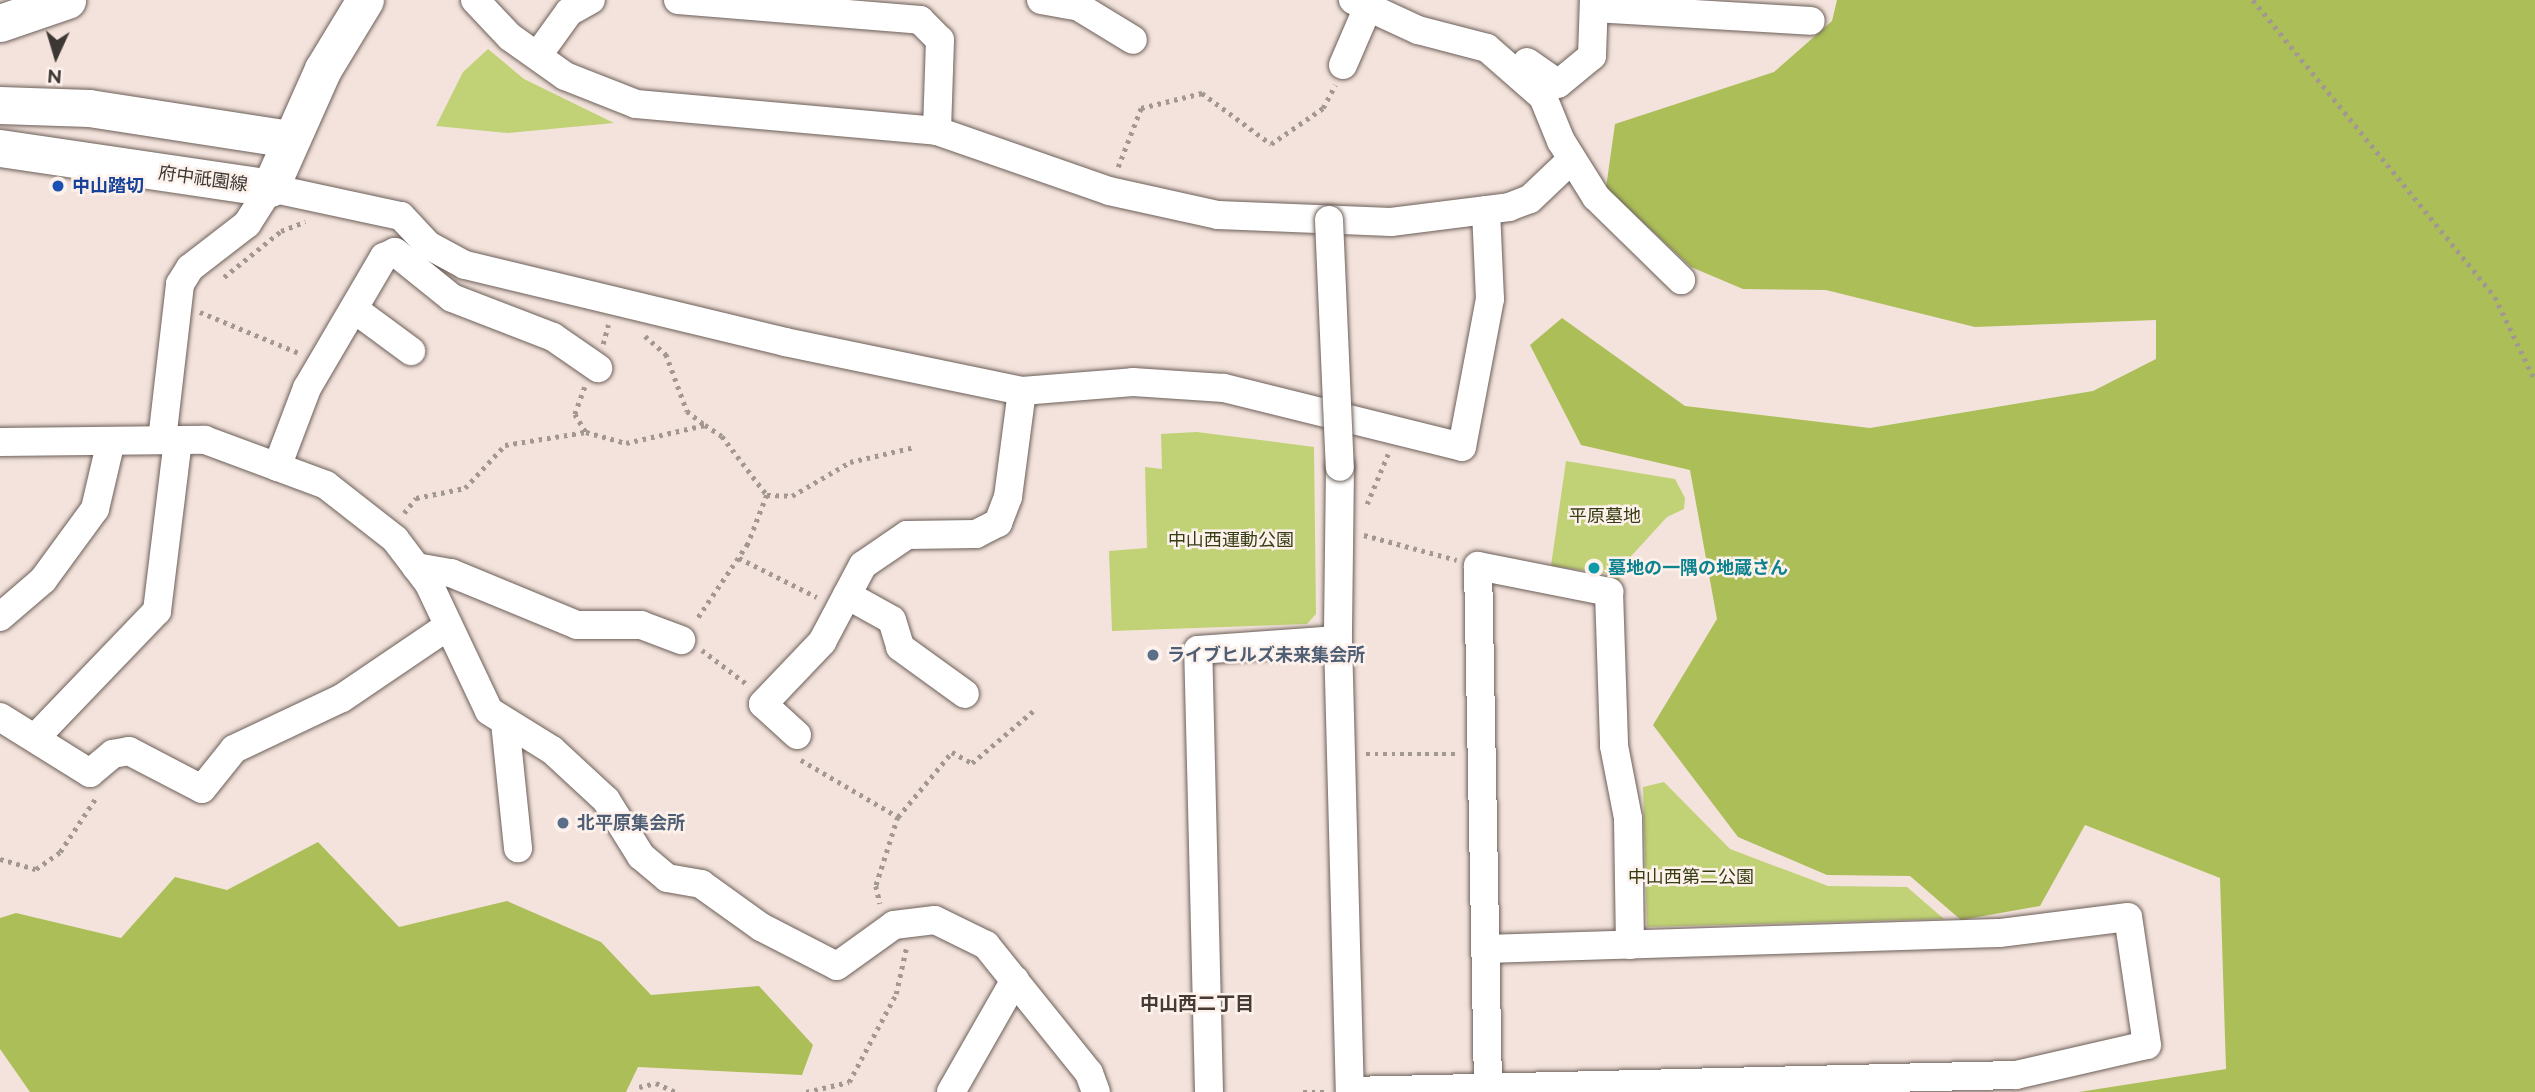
<!DOCTYPE html>
<meta charset="utf-8">
<style>
body{margin:0}
#map{position:relative;width:2535px;height:1092px;overflow:hidden;background:#f3e3dc;font-family:Raleway,"Noto Sans JP",sans-serif}
div>[style]{position:absolute}
.green>*{inset:0;background:#c1d276}
.forest>*{inset:0;background:#acbe58}
.path>*{height:4.5px;margin-top:-2.25px;transform-origin:0;background:repeating-linear-gradient(90deg,#a29791 0 3.5px,transparent 0 8.5px)}
.roads{filter:drop-shadow(0 0 2px #6c5f59) drop-shadow(0 0 2px #6c5f59)}
.minor>*{height:28px;margin:-14px;padding:0 14px;transform-origin:14px;border-radius:14px;background:#fff}
.major>*{height:37px;margin:-18.5px;padding:0 18.5px;transform-origin:18.5px;border-radius:18.5px;background:#fff}
.bridges{filter:drop-shadow(0 0 2px #6c5f59) drop-shadow(0 0 2px #6c5f59)}
.minor-bridge>*{height:28px;margin:-14px;padding:0 14px;transform-origin:14px;border-radius:14px;background:#fff}
.dots>*{width:19px;height:19px;translate:-50% -50%;box-sizing:border-box;border:4px solid #fdf1eb;border-radius:50%}
span{translate:-50% -50%;white-space:nowrap;text-align:center;line-height:1.15;-webkit-text-stroke:5px #fdf1eb;paint-order:stroke}
.street-label{font-size:18px;color:#3d3734}
.transit-label{font-size:18px;color:#164399;font-weight:700}
.left{translate:0 -50%;text-align:left}
.park-label{font-size:18px;color:#363d12}
.culture-label{font-size:18px;color:#0d838f;font-weight:700}
.service-label{font-size:18px;color:#4e5e75;font-weight:700}
.neighbourhood-label{font-size:19px;color:#463a34;font-weight:700}
.north{position:absolute;left:21px;top:21px;width:70px;height:70px;-webkit-text-stroke:5px #fdf1eb;paint-order:stroke;rotate:184deg;font-size:19px;font-weight:700;line-height:28px;text-align:center;color:#3d3734}
.north::after{content:'';display:block;margin:auto;width:24px;height:32px;background:#3d3734;clip-path:polygon(50% 0,100% 100%,50% 72%,0 100%)}
</style>
<div id="map">
<div class="green">
<i style="clip-path:polygon(488px 49px,524px 79px,614px 123px,507px 133px,436px 126px,463px 72px)"></i>
<i style="clip-path:polygon(1197px 432px,1314px 447px,1316px 614px,1307px 624px,1112px 631px,1109px 551px,1147px 548px,1145px 467px,1162px 469px,1161px 434px)"></i>
<i style="clip-path:polygon(1566px 461px,1675px 479px,1685px 498px,1684px 509px,1667px 517px,1623px 565px,1618px 586px,1610px 585px,1611px 574px,1551px 566px)"></i>
<i style="clip-path:polygon(1664px 782px,1730px 849px,1828px 886px,1907px 887px,1944px 919px,1647px 927px,1643px 787px)"></i>
</div>
<div class="forest">
<i style="clip-path:polygon(1837px 0,2535px 0,2535px 1092px,2079px 1092px,2226px 1069px,2220px 878px,2085px 825px,2040px 906px,1961px 920px,1910px 876px,1827px 875px,1738px 837px,1653px 725px,1717px 619px,1690px 470px,1581px 445px,1530px 345px,1562px 318px,1685px 406px,1870px 428px,2093px 391px,2156px 359px,2156px 320px,1975px 327px,1826px 290px,1743px 289px,1691px 267px,1606px 188px,1615px 124px,1774px 72px,1832px 21px)"></i>
<i style="clip-path:polygon(318px 842px,399px 927px,507px 901px,601px 942px,651px 995px,759px 986px,813px 1045px,802px 1075px,638px 1067px,626px 1092px,30px 1092px,0 1049px,0 918px,16px 913px,121px 938px,175px 877px,227px 890px)"></i>
</div>
<div class="path">
<i style="left:2253px;top:0;width:383px;rotate:50.8deg"></i>
<i style="left:2495px;top:297px;width:92px;rotate:64.3deg"></i>
<i style="left:1118px;top:167px;width:63px;rotate:-68.7deg"></i>
<i style="left:1141px;top:108px;width:63px;rotate:-13.8deg"></i>
<i style="left:1202px;top:93px;width:86px;rotate:36.5deg"></i>
<i style="left:1271px;top:144px;width:63px;rotate:-34.7deg"></i>
<i style="left:1323px;top:108px;width:26px;rotate:-62deg"></i>
<i style="left:224px;top:277px;width:73px;rotate:-38.9deg"></i>
<i style="left:281px;top:231px;width:26px;rotate:-21deg"></i>
<i style="left:200px;top:312px;width:107px;rotate:22.5deg"></i>
<i style="left:645px;top:336px;width:28px;rotate:41deg"></i>
<i style="left:666px;top:354px;width:61px;rotate:69.8deg"></i>
<i style="left:687px;top:411px;width:23px;rotate:38deg"></i>
<i style="left:603px;top:344px;width:20px;rotate:-75deg"></i>
<i style="left:585px;top:387px;width:29px;rotate:110deg"></i>
<i style="left:575px;top:414px;width:21px;rotate:59deg"></i>
<i style="left:586px;top:432px;width:41px;rotate:15.4deg"></i>
<i style="left:626px;top:443px;width:81px;rotate:-12.8deg"></i>
<i style="left:705px;top:425px;width:20px;rotate:33deg"></i>
<i style="left:722px;top:436px;width:74px;rotate:52.7deg"></i>
<i style="left:767px;top:495px;width:53px;rotate:111.2deg"></i>
<i style="left:748px;top:544px;width:93px;rotate:124deg"></i>
<i style="left:767px;top:495px;width:25px;rotate:2deg"></i>
<i style="left:792px;top:496px;width:67px;rotate:-30.4deg"></i>
<i style="left:850px;top:462px;width:67px;rotate:-13deg"></i>
<i style="left:1367px;top:504px;width:54px;rotate:-67.2deg"></i>
<i style="left:404px;top:513px;width:19px;rotate:-51deg"></i>
<i style="left:416px;top:498px;width:50px;rotate:-11.5deg"></i>
<i style="left:465px;top:488px;width:59px;rotate:-47.1deg"></i>
<i style="left:505px;top:445px;width:82px;rotate:-9.1deg"></i>
<i style="left:1364px;top:535px;width:96px;rotate:15deg"></i>
<i style="left:739px;top:558px;width:87px;rotate:26.6deg"></i>
<i style="left:702px;top:650px;width:58px;rotate:37.3deg"></i>
<i style="left:1366px;top:754px;width:93px"></i>
<i style="left:801px;top:760px;width:113px;rotate:30.4deg"></i>
<i style="left:898px;top:817px;width:72px;rotate:107.7deg"></i>
<i style="left:876px;top:886px;width:18px;rotate:77deg"></i>
<i style="left:898px;top:817px;width:85px;rotate:-50.3deg"></i>
<i style="left:952px;top:752px;width:23px;rotate:29deg"></i>
<i style="left:972px;top:763px;width:80px;rotate:-40.4deg"></i>
<i style="left:0;top:859px;width:37px;rotate:16deg"></i>
<i style="left:36px;top:869px;width:29px;rotate:-35deg"></i>
<i style="left:60px;top:852px;width:67px;rotate:-56.5deg"></i>
<i style="left:639px;top:1087px;width:17px;rotate:-13deg"></i>
<i style="left:656px;top:1083px;width:21px;rotate:25deg"></i>
<i style="left:806px;top:1092px;width:44px;rotate:-13.1deg"></i>
<i style="left:849px;top:1082px;width:100px;rotate:-61.9deg"></i>
<i style="left:896px;top:994px;width:46px;rotate:-77.5deg"></i>
<i style="left:1303px;top:1092px;width:22px"></i>
</div>
<div class="roads">
<div class="minor">
<i style="left:475px;top:0;width:51px;rotate:46.6deg"></i>
<i style="left:510px;top:37px;width:67px;rotate:35.3deg"></i>
<i style="left:565px;top:76px;width:76px;rotate:21.5deg"></i>
<i style="left:636px;top:104px;width:302px;rotate:5.1deg"></i>
<i style="left:937px;top:131px;width:182px;rotate:19.2deg"></i>
<i style="left:1109px;top:191px;width:112px;rotate:12.4deg"></i>
<i style="left:1218px;top:215px;width:173px;rotate:2.3deg"></i>
<i style="left:1391px;top:222px;width:119px;rotate:-7.2deg"></i>
<i style="left:1509px;top:207px;width:22px;rotate:-21deg"></i>
<i style="left:1530px;top:199px;width:57px;rotate:-43.6deg"></i>
<i style="left:678px;top:0;width:243px;rotate:4.7deg"></i>
<i style="left:920px;top:20px;width:28px;rotate:45deg"></i>
<i style="left:940px;top:40px;width:91px;rotate:91.9deg"></i>
<i style="left:1041px;top:0;width:39px;rotate:10deg"></i>
<i style="left:1079px;top:7px;width:63px;rotate:31.4deg"></i>
<i style="left:1353px;top:0;width:72px;rotate:24.8deg"></i>
<i style="left:1418px;top:30px;width:71px;rotate:14.6deg"></i>
<i style="left:1487px;top:48px;width:74px;rotate:41.2deg"></i>
<i style="left:1543px;top:97px;width:48px;rotate:67.8deg"></i>
<i style="left:1561px;top:141px;width:66px;rotate:58deg"></i>
<i style="left:1596px;top:197px;width:119px;rotate:44.3deg"></i>
<i style="left:1594px;top:8px;width:217px;rotate:3.4deg"></i>
<i style="left:538px;top:55px;width:53px;rotate:-54.2deg"></i>
<i style="left:569px;top:12px;width:25px;rotate:-29deg"></i>
<i style="left:1527px;top:62px;width:38px;rotate:35deg"></i>
<i style="left:1558px;top:84px;width:44px;rotate:-39.5deg"></i>
<i style="left:1592px;top:56px;width:56px;rotate:-88deg"></i>
<i style="left:1343px;top:65px;width:63px;rotate:-66.7deg"></i>
<i style="left:354px;top:309px;width:71px;rotate:36.4deg"></i>
<i style="left:162px;top:440px;width:157px;rotate:-83.4deg"></i>
<i style="left:180px;top:284px;width:19px;rotate:-58deg"></i>
<i style="left:190px;top:268px;width:72px;rotate:-37.7deg"></i>
<i style="left:247px;top:224px;width:43px;rotate:-57.4deg"></i>
<i style="left:270px;top:188px;width:134px;rotate:12.1deg"></i>
<i style="left:401px;top:216px;width:40px;rotate:47deg"></i>
<i style="left:428px;top:245px;width:42px;rotate:28.4deg"></i>
<i style="left:465px;top:265px;width:329px;rotate:13.5deg"></i>
<i style="left:785px;top:342px;width:242px;rotate:11.7deg"></i>
<i style="left:1022px;top:391px;width:111px;rotate:-4.6deg"></i>
<i style="left:1133px;top:382px;width:91px;rotate:3.8deg"></i>
<i style="left:1224px;top:388px;width:245px;rotate:13.9deg"></i>
<i style="left:1462px;top:447px;width:151px;rotate:-79.3deg"></i>
<i style="left:1490px;top:299px;width:89px;rotate:-92.6deg"></i>
<i style="left:0;top:442px;width:205px;rotate:-0.6deg"></i>
<i style="left:205px;top:440px;width:129px;rotate:20.4deg"></i>
<i style="left:326px;top:485px;width:88px;rotate:38deg"></i>
<i style="left:395px;top:539px;width:56px;rotate:52.9deg"></i>
<i style="left:429px;top:584px;width:140px;rotate:64.7deg"></i>
<i style="left:489px;top:711px;width:74px;rotate:31.8deg"></i>
<i style="left:552px;top:750px;width:74px;rotate:42.8deg"></i>
<i style="left:606px;top:800px;width:66px;rotate:58deg"></i>
<i style="left:641px;top:856px;width:34px;rotate:40deg"></i>
<i style="left:667px;top:878px;width:35px;rotate:10deg"></i>
<i style="left:701px;top:884px;width:74px;rotate:35.6deg"></i>
<i style="left:761px;top:927px;width:85px;rotate:27.2deg"></i>
<i style="left:837px;top:966px;width:70px;rotate:-35.7deg"></i>
<i style="left:894px;top:925px;width:41px;rotate:-7deg"></i>
<i style="left:935px;top:920px;width:57px;rotate:26.1deg"></i>
<i style="left:986px;top:945px;width:164px;rotate:51.2deg"></i>
<i style="left:1089px;top:1073px;width:20px;rotate:70deg"></i>
<i style="left:277px;top:467px;width:85px;rotate:-69.2deg"></i>
<i style="left:307px;top:388px;width:152px;rotate:-59.6deg"></i>
<i style="left:384px;top:257px;width:12px;rotate:-24deg"></i>
<i style="left:395px;top:252px;width:73px;rotate:38.9deg"></i>
<i style="left:452px;top:298px;width:108px;rotate:21.1deg"></i>
<i style="left:553px;top:337px;width:55px;rotate:34.6deg"></i>
<i style="left:1340px;top:467px;width:173px;rotate:90.7deg"></i>
<i style="left:1338px;top:640px;width:452px;rotate:88.5deg"></i>
<i style="left:416px;top:567px;width:36px;rotate:10deg"></i>
<i style="left:451px;top:573px;width:136px;rotate:22.4deg"></i>
<i style="left:577px;top:625px;width:64px"></i>
<i style="left:641px;top:625px;width:43px;rotate:20.6deg"></i>
<i style="left:847px;top:595px;width:51px;rotate:29.1deg"></i>
<i style="left:892px;top:620px;width:28px;rotate:73deg"></i>
<i style="left:900px;top:647px;width:80px;rotate:35.9deg"></i>
<i style="left:0;top:617px;width:57px;rotate:-40.7deg"></i>
<i style="left:43px;top:580px;width:88px;rotate:-53.8deg"></i>
<i style="left:95px;top:509px;width:66px;rotate:-76.8deg"></i>
<i style="left:0;top:717px;width:106px;rotate:31.9deg"></i>
<i style="left:90px;top:773px;width:30px;rotate:-40deg"></i>
<i style="left:113px;top:754px;width:16px;rotate:-11deg"></i>
<i style="left:129px;top:751px;width:82px;rotate:27.5deg"></i>
<i style="left:202px;top:789px;width:51px;rotate:-51.3deg"></i>
<i style="left:234px;top:749px;width:119px;rotate:-25.3deg"></i>
<i style="left:342px;top:698px;width:127px;rotate:-34.1deg"></i>
<i style="left:505px;top:722px;width:127px;rotate:84.1deg"></i>
<i style="left:797px;top:735px;width:46px;rotate:-137.6deg"></i>
<i style="left:763px;top:704px;width:86px;rotate:-46.4deg"></i>
<i style="left:822px;top:642px;width:87px;rotate:-62deg"></i>
<i style="left:863px;top:565px;width:53px;rotate:-34.3deg"></i>
<i style="left:907px;top:535px;width:69px;rotate:-0.8deg"></i>
<i style="left:976px;top:534px;width:25px;rotate:-27deg"></i>
<i style="left:998px;top:523px;width:28px;rotate:-69deg"></i>
<i style="left:1008px;top:497px;width:107px;rotate:-82.5deg"></i>
<i style="left:36px;top:737px;width:175px;rotate:-46.2deg"></i>
<i style="left:157px;top:611px;width:172px;rotate:-83deg"></i>
<i style="left:1488px;top:1086px;width:520px;rotate:-91.1deg"></i>
<i style="left:1478px;top:566px;width:134px;rotate:11.2deg"></i>
<i style="left:1609px;top:592px;width:154px;rotate:88.1deg"></i>
<i style="left:1614px;top:746px;width:73px;rotate:79deg"></i>
<i style="left:1628px;top:818px;width:127px;rotate:89.1deg"></i>
<i style="left:1350px;top:1091px;width:666px;rotate:-1.38deg"></i>
<i style="left:2016px;top:1075px;width:134px;rotate:-12.9deg"></i>
<i style="left:2147px;top:1045px;width:129px;rotate:-98.4deg"></i>
<i style="left:2128px;top:917px;width:130px;rotate:172.9deg"></i>
<i style="left:1999px;top:933px;width:514px;rotate:178.22deg"></i>
<i style="left:951px;top:1092px;width:129px;rotate:-60.3deg"></i>
<i style="left:1209px;top:1092px;width:442px;rotate:-91.4deg"></i>
<i style="left:1198px;top:650px;width:140px;rotate:-4.1deg"></i>
</div>
<div class="major">
<i style="left:0;top:23px;width:71px;rotate:-18.9deg"></i>
<i style="left:0;top:105px;width:89px;rotate:1.9deg"></i>
<i style="left:89px;top:108px;width:203px;rotate:8.8deg"></i>
<i style="left:0;top:148px;width:273px;rotate:8.4deg"></i>
<i style="left:270px;top:188px;width:130px;rotate:-66deg"></i>
<i style="left:323px;top:69px;width:81px;rotate:-58.7deg"></i>
</div>
</div>
<div class="bridges">
<div class="minor-bridge">
<i style="left:1329px;top:220px;width:247px;rotate:87.5deg"></i>
</div>
</div>
<div class="dots">
<i style="left:58px;top:186px;background:#1a4fb4"></i>
<i style="left:1594px;top:568px;background:#0f9aa8"></i>
<i style="left:1153px;top:655px;background:#5c6f8a"></i>
<i style="left:563px;top:823px;background:#5c6f8a"></i>
</div>
<div class="street-label">
<span style="left:203px;top:179px;rotate:8deg">府中祇園線</span>
</div>
<div class="transit-label">
<span class="left" style="left:72px;top:186px">中山踏切</span>
</div>
<div class="park-label">
<span style="left:1605px;top:516px">平原墓地</span>
<span style="left:1231px;top:540px">中山西運動公園</span>
<span style="left:1691px;top:877px">中山西第二公園</span>
</div>
<div class="culture-label">
<span class="left" style="left:1608px;top:568px">墓地の一隅の地蔵さん</span>
</div>
<div class="service-label">
<span class="left" style="left:1167px;top:655px">ライブヒルズ未来集会所</span>
<span class="left" style="left:577px;top:823px">北平原集会所</span>
</div>
<div class="neighbourhood-label">
<span style="left:1197px;top:1004px">中山西二丁目</span>
</div>
<div class="north">N</div>
</div>
